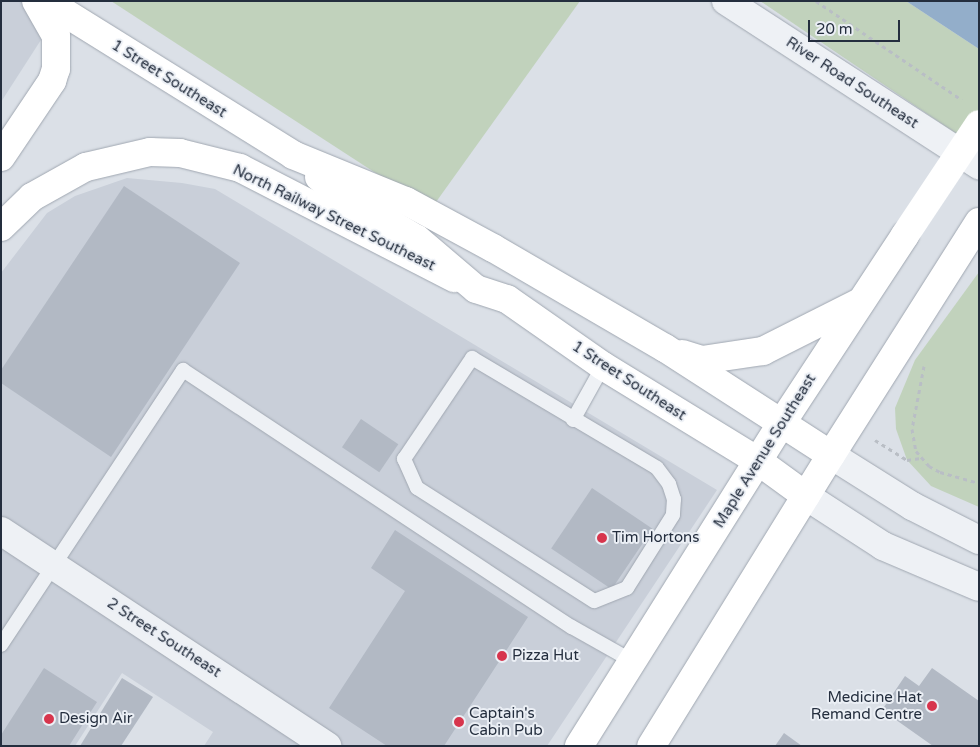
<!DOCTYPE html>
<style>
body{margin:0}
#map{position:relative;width:980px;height:747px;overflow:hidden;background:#dbe0e7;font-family:"Varela Round",sans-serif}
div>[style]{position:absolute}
.built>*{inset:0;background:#c9cfd9}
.green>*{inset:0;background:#c1d2bc}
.water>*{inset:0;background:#93aeca}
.building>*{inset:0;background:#b2b9c4;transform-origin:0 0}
.path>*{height:3px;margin-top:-1.5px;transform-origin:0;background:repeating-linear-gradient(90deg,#b9bec5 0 4px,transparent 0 8px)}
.roads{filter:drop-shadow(0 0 1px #a0a7b1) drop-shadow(0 0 1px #a0a7b1)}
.lane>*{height:14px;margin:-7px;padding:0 7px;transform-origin:7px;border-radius:7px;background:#eef1f5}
.street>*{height:28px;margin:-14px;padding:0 14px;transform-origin:14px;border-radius:14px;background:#eef1f5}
.secondary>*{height:28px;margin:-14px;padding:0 14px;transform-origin:14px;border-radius:14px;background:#fff}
.primary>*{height:28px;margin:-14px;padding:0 14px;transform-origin:14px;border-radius:14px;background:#fff}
.secondary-bridge>*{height:28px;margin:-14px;padding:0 14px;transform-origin:14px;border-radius:14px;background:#fff}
.dots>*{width:14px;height:14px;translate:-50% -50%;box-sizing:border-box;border:2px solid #ebeff5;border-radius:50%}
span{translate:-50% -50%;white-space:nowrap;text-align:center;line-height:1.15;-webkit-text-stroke:4px #ebeff5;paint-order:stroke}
.street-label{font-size:15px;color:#242e3e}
.poi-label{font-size:15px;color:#242e3e}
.left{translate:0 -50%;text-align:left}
.right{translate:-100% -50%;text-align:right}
.frame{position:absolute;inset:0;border:2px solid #242e3e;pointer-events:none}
.scale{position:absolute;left:808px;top:20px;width:92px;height:22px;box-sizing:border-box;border:2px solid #242e3e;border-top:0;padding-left:6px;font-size:15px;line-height:18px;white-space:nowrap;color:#242e3e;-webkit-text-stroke:4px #ebeff5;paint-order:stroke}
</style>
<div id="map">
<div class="built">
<i style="clip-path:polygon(1px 1px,66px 1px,1px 102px)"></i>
<i style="clip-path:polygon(127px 178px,182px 183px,215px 189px,717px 490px,547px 746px,204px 746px,213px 732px,122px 673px,75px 746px,1px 746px,1px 273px,47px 213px,75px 196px)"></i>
</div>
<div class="green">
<i style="clip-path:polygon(111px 1px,580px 1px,431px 209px)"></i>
<i style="clip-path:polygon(760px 1px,906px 1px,979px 49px,979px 149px)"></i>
<i style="clip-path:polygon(979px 272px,979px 507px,931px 486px,907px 460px,896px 429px,895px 408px,915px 360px)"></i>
</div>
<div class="water">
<i style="clip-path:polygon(906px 1px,979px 1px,979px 49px)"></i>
</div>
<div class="building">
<i style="clip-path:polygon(124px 186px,240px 263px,111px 457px,1px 383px,1px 370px)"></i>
<i style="left:361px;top:419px;width:45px;height:34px;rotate:34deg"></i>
<i style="left:592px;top:488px;width:73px;height:73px;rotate:34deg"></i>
<i style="clip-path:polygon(395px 530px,528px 617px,444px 746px,387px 746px,329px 708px,405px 591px,371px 568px)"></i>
<i style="clip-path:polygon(44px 668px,97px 702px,69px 746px,1px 746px,1px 735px)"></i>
<i style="clip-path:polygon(932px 668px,979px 701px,979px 746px,933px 746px,882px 710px,905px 676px,919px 686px)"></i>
<i style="clip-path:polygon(122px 678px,153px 697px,121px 746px,80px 746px)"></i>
<i style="clip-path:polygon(784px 733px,802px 746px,775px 746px)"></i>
</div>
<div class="path">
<i style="left:816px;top:1px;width:176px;rotate:34.1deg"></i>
<i style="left:924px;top:366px;width:64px;rotate:100.8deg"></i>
<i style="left:912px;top:429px;width:22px;rotate:80deg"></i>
<i style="left:916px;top:451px;width:20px;rotate:49deg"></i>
<i style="left:929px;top:466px;width:13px;rotate:29deg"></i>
<i style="left:940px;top:472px;width:41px;rotate:15.8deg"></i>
<i style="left:875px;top:440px;width:38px;rotate:32deg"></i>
<i style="left:907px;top:460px;width:14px;rotate:-8deg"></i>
</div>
<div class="roads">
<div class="lane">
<i style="left:472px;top:358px;width:215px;rotate:30.7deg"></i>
<i style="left:657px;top:468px;width:20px;rotate:53deg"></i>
<i style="left:669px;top:484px;width:16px;rotate:72deg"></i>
<i style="left:674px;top:499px;width:16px;rotate:94deg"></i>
<i style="left:673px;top:515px;width:86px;rotate:122.2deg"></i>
<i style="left:627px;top:588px;width:35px;rotate:158deg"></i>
<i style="left:594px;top:601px;width:210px;rotate:-147.4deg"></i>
<i style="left:417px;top:488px;width:32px;rotate:-114deg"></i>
<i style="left:404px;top:459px;width:122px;rotate:-56deg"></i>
<i style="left:573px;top:420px;width:62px;rotate:-60.9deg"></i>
<i style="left:1px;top:645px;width:330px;rotate:-56.5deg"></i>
<i style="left:183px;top:370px;width:466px;rotate:33.5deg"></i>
<i style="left:572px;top:627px;width:69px;rotate:29.5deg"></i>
</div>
<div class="street">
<i style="left:726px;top:1px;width:302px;rotate:33deg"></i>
<i style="left:831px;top:455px;width:96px;rotate:32.2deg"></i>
<i style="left:912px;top:506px;width:75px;rotate:26.9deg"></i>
<i style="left:806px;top:496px;width:92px;rotate:33deg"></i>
<i style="left:883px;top:546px;width:104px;rotate:23.1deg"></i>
<i style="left:1px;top:531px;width:391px;rotate:33.4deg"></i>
</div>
<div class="secondary">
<i style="left:1px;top:157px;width:92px;rotate:-56.1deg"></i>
<i style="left:52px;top:81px;width:13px;rotate:-72deg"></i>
<i style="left:56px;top:69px;width:33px;rotate:-90deg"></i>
<i style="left:56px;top:36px;width:40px;rotate:-119.7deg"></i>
<i style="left:1px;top:227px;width:43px;rotate:-44.1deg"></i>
<i style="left:32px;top:197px;width:62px;rotate:-29.1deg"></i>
<i style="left:86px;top:167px;width:66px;rotate:-13.2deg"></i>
<i style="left:150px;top:152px;width:30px;rotate:2deg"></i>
<i style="left:180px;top:153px;width:62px;rotate:14deg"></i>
<i style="left:240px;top:168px;width:241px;rotate:27.2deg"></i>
<i style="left:783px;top:421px;width:222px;rotate:-56.7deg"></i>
<i style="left:831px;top:455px;width:276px;rotate:-57.6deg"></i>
</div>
<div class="primary">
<i style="left:46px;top:1px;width:291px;rotate:31.9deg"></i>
<i style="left:293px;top:155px;width:122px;rotate:22.2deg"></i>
<i style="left:406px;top:201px;width:99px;rotate:28.4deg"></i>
<i style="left:493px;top:248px;width:199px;rotate:30.2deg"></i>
<i style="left:665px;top:348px;width:197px;rotate:32.8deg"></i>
<i style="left:831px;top:455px;width:342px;rotate:121.7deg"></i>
<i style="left:319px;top:177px;width:18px;rotate:41deg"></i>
<i style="left:333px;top:189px;width:98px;rotate:30.8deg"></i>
<i style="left:417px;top:239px;width:77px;rotate:40.3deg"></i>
<i style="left:476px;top:289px;width:33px;rotate:18deg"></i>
<i style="left:507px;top:299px;width:117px;rotate:34.9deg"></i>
<i style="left:603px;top:366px;width:182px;rotate:31.5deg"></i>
<i style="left:758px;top:461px;width:59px;rotate:36.1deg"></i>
<i style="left:682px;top:354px;width:21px;rotate:17deg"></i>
<i style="left:702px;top:360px;width:62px;rotate:-8.4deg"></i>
<i style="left:763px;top:351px;width:106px;rotate:-26.8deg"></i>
<i style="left:579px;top:746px;width:384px;rotate:-57.9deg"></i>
</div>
</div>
<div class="secondary-bridge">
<i style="left:905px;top:235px;width:133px;rotate:-56.3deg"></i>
</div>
<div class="dots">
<i style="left:602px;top:538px;background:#d7354d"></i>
<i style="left:502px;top:656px;background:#d7354d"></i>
<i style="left:932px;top:706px;background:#d7354d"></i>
<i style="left:49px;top:719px;background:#d7354d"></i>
<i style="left:459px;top:722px;background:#d7354d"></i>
</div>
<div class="street-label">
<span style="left:169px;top:79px;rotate:32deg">1 Street Southeast</span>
<span style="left:852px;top:83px;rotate:33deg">River Road Southeast</span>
<span style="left:334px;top:218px;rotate:26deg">North Railway Street Southeast</span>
<span style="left:629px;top:381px;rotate:33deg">1 Street Southeast</span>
<span style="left:765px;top:451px;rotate:-58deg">Maple Avenue Southeast</span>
<span style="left:164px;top:638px;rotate:33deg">2 Street Southeast</span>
</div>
<div class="poi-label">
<span class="left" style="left:612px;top:538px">Tim Hortons</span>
<span class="left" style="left:512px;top:656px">Pizza Hut</span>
<span class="right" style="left:922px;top:706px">Medicine Hat<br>Remand Centre</span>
<span class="left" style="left:469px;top:722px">Captain's<br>Cabin Pub</span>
<span class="left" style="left:59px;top:719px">Design Air</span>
</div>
<div class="frame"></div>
<div class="scale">20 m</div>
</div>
